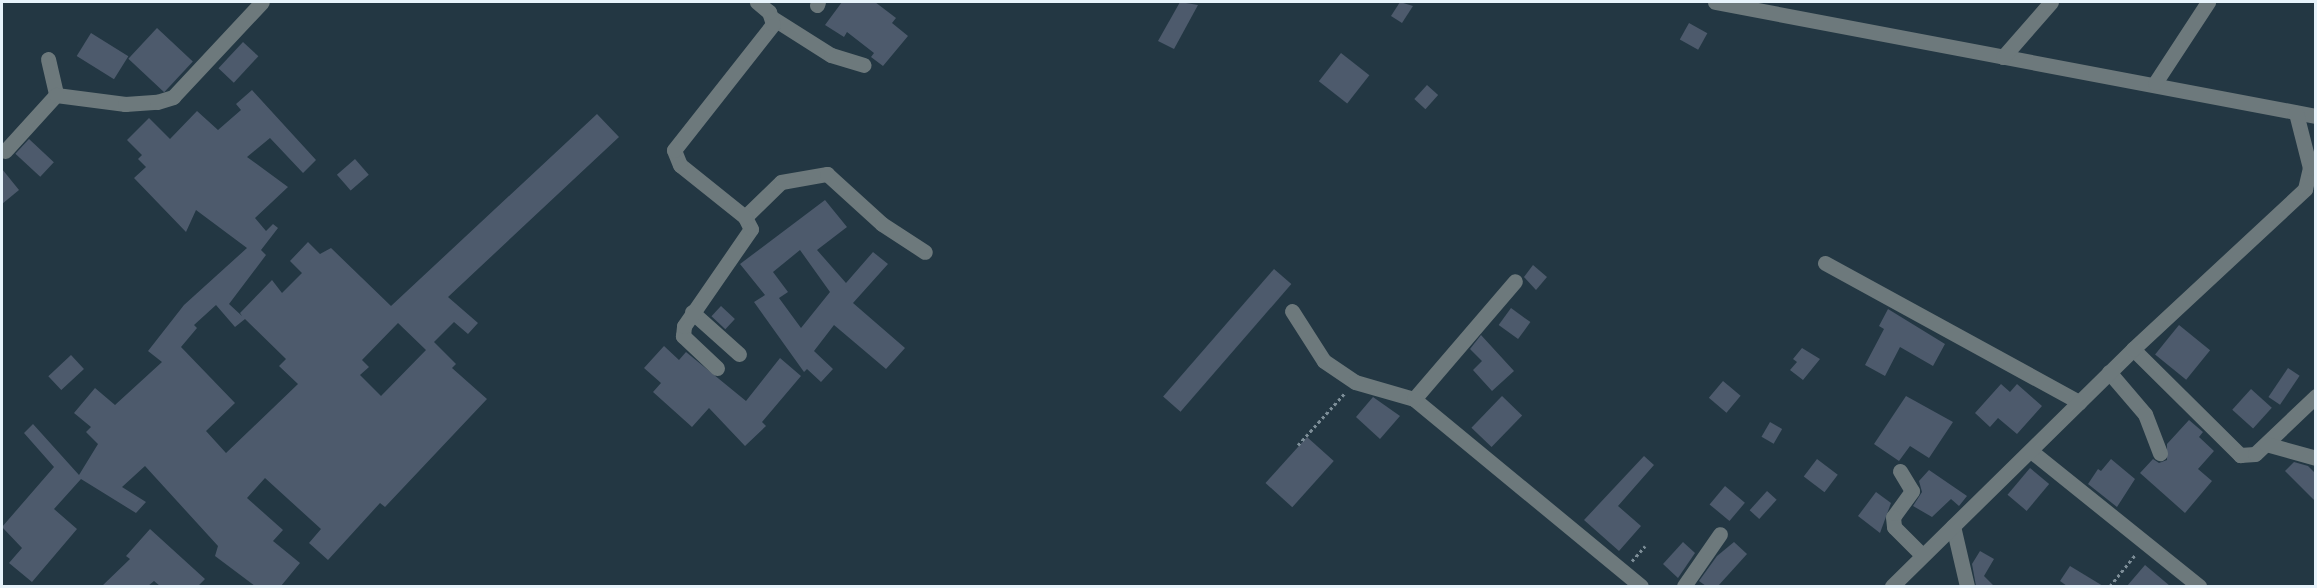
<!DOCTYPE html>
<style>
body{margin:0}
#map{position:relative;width:2317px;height:588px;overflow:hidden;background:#233743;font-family:"Alegreya Sans",sans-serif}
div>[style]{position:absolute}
.building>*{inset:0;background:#4d5a6c;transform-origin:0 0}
.path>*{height:3px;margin-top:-1.5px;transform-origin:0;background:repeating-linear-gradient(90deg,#7d8e98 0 3px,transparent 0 6px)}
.minor>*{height:15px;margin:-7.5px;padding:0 7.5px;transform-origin:7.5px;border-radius:7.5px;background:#6d797c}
span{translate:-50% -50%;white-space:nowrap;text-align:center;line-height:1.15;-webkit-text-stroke:5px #141d22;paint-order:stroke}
.frame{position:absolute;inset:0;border:3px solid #e7f3fb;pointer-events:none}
</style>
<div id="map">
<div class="building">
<i style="clip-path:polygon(842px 2px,875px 2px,896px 18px,892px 23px,908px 36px,883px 66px,871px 57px,874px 53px,847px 32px,844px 37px,825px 25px)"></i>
<i style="clip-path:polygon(1180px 2px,1198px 5px,1174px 49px,1158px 41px)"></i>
<i style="clip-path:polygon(1400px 2px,1413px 6px,1402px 23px,1391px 16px)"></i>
<i style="left:1689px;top:23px;width:21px;height:19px;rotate:29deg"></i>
<i style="left:157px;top:28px;width:49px;height:42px;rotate:43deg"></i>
<i style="left:91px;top:33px;width:44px;height:27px;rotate:32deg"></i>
<i style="left:243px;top:42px;width:21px;height:36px;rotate:43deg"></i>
<i style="left:1341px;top:53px;width:36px;height:36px;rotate:38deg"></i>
<i style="left:1427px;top:85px;width:15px;height:19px;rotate:42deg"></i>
<i style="clip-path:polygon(evenodd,252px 90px,316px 160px,303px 173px,270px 138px,247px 157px,288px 187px,255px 218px,266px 231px,273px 224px,278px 228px,261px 250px,266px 255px,229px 304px,242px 316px,240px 313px,272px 280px,282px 293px,302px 273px,290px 261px,308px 242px,320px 254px,331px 248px,391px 306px,597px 114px,619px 137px,448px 297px,478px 323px,468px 334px,454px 322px,434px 342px,456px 364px,452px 368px,487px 399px,385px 507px,380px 503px,328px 560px,309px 543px,321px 529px,265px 478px,247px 498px,283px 530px,273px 541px,300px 563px,281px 586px,255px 586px,215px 556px,218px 546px,145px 466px,122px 487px,146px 502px,136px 513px,81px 479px,54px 509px,77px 529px,32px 582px,9px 563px,22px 548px,2px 527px,54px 467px,24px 433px,33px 424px,79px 475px,98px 444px,86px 432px,91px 427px,74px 413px,95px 388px,115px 405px,162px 362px,148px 351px,184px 305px,247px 248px,196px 210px,186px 232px,134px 178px,146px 167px,138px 159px,142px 155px,127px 140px,149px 118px,170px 139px,197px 111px,218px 130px,241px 110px,236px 104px,252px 90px,216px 305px,235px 327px,245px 319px,286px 359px,279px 366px,298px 384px,226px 453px,206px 431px,235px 403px,181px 347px,197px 328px,194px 325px,216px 305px,252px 90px,398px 323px,426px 350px,381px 396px,360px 375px,369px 367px,362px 360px,398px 323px)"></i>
<i style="left:29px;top:139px;width:34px;height:20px;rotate:43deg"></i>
<i style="left:355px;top:159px;width:21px;height:24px;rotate:49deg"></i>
<i style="clip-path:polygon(2px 169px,19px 190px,2px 204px)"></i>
<i style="clip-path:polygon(evenodd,825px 200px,847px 227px,817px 250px,846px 283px,873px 252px,888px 264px,853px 303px,905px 348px,886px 369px,834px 325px,814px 351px,833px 369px,821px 382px,807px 369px,804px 372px,754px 302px,765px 295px,740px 264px,825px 200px,800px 250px,830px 292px,801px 328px,779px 298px,788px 292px,773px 272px,800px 250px)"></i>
<i style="clip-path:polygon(1533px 265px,1547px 277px,1536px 290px,1524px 277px)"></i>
<i style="left:1274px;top:269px;width:23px;height:169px;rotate:41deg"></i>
<i style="left:721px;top:306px;width:19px;height:14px;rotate:43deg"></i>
<i style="left:1511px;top:308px;width:24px;height:21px;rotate:36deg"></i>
<i style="clip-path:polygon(1888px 309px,1945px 344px,1933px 366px,1900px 347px,1885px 376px,1865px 365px,1884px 329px,1879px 326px)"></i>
<i style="left:2179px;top:325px;width:40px;height:38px;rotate:39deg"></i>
<i style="clip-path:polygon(1481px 335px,1514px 371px,1492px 391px,1473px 370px,1482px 361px,1470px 349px)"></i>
<i style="clip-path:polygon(664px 346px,679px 360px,686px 352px,746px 401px,780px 358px,801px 376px,762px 422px,766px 426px,745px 446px,709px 408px,692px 427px,653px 392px,661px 383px,644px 368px)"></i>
<i style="clip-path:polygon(1802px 348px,1820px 359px,1803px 380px,1790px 370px,1797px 362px,1793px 359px)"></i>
<i style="left:71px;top:355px;width:19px;height:31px;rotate:47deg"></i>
<i style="left:2288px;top:368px;width:14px;height:35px;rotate:34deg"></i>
<i style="left:1723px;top:381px;width:23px;height:22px;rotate:40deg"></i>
<i style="clip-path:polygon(2001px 384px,2010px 392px,2017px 384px,2042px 406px,2017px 434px,1998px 418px,1990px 427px,1975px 413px)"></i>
<i style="left:2251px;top:389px;width:28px;height:28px;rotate:42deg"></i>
<i style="left:1502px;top:396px;width:28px;height:44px;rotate:44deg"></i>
<i style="clip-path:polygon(1906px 396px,1953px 422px,1929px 458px,1910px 446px,1899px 461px,1874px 444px)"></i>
<i style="clip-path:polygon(1373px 397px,1400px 416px,1380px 439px,1356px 417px)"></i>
<i style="clip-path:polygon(2189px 420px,2203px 432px,2199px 437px,2214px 451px,2198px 469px,2212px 481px,2185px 513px,2140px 473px,2153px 459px,2159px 463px,2167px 460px,2167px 444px)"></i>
<i style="left:1770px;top:422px;width:14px;height:17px;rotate:30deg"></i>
<i style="left:1307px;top:437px;width:36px;height:62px;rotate:42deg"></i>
<i style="clip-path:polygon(1644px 456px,1654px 465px,1618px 506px,1641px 526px,1619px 551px,1584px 520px)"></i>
<i style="left:1817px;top:459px;width:26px;height:22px;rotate:37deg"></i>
<i style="clip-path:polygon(2111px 459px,2135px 479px,2117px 507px,2088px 484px,2098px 469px,2101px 471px)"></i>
<i style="clip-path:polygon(2294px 462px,2308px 466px,2316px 474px,2316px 502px,2285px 471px)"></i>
<i style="left:2030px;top:468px;width:25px;height:35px;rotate:40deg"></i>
<i style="clip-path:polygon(1929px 470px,1967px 496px,1959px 506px,1951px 499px,1932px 517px,1913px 506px,1922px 492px,1919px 481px)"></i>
<i style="left:1725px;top:486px;width:26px;height:24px;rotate:40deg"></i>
<i style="left:1767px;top:491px;width:13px;height:26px;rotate:42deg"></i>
<i style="clip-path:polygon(1876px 492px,1891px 503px,1880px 533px,1858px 516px)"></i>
<i style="clip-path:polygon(150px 529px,205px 579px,198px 586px,160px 586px,154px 581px,148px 586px,102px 586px,130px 559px,126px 556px)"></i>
<i style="clip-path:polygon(1683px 542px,1695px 553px,1678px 578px,1663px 564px)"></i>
<i style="clip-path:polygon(1734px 542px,1747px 554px,1718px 586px,1706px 586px,1699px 581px,1717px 556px)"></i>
<i style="clip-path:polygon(1980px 551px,1994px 559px,1984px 576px,1994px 586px,1976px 586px,1972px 564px)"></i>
<i style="clip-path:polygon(2145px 565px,2170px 586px,2127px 586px)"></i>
<i style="clip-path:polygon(2070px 566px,2103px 586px,2067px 586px,2060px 581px)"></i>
</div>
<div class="path">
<i style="left:1298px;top:445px;width:70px;rotate:-47.9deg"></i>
<i style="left:1632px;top:561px;width:20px;rotate:-49deg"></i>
<i style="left:2110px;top:586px;width:40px;rotate:-51deg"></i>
</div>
<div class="minor">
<i style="left:1715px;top:2px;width:612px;rotate:10.74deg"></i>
<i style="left:817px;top:5px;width:3px;rotate:-72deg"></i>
<i style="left:774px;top:19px;width:67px;rotate:32.3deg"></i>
<i style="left:831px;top:55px;width:34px;rotate:17deg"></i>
<i style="left:2003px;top:57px;width:73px;rotate:-48.9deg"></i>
<i style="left:48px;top:59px;width:37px;rotate:77deg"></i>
<i style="left:2155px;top:83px;width:97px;rotate:-56.8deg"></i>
<i style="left:5px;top:151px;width:76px;rotate:-47.7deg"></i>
<i style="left:56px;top:95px;width:70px;rotate:7.4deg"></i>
<i style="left:125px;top:104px;width:32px;rotate:-4deg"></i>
<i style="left:157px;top:102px;width:17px;rotate:-17deg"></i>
<i style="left:173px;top:97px;width:130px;rotate:-46.9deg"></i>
<i style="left:745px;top:217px;width:50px;rotate:-44.2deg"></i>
<i style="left:781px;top:182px;width:47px;rotate:-9.9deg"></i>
<i style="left:827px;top:174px;width:74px;rotate:42.3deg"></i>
<i style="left:882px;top:224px;width:51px;rotate:33.1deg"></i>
<i style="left:1825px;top:263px;width:290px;rotate:28.7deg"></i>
<i style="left:1292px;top:311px;width:59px;rotate:57.4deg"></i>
<i style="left:1324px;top:361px;width:37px;rotate:34deg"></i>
<i style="left:1355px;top:382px;width:61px;rotate:16.1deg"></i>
<i style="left:1414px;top:399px;width:294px;rotate:39.5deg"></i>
<i style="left:692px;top:312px;width:63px;rotate:41.8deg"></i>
<i style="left:2133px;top:349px;width:151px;rotate:44.7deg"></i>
<i style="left:2240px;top:455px;width:15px;rotate:-4deg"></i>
<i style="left:2255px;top:454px;width:84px;rotate:-43.6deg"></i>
<i style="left:717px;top:368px;width:47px;rotate:-136.7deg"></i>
<i style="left:683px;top:336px;width:10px;rotate:-84deg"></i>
<i style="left:684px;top:326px;width:118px;rotate:-55.4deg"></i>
<i style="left:751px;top:229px;width:13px;rotate:-117deg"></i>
<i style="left:745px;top:217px;width:83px;rotate:-141.3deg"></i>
<i style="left:680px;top:165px;width:16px;rotate:-112deg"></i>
<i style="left:674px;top:150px;width:160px;rotate:-51.8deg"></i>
<i style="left:773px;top:24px;width:13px;rotate:-108deg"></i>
<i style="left:769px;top:12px;width:16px;rotate:-140deg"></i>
<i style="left:2109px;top:372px;width:55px;rotate:49.4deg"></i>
<i style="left:2145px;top:414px;width:42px;rotate:69deg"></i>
<i style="left:1414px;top:399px;width:155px;rotate:-49.4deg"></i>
<i style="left:2266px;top:444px;width:52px;rotate:15.6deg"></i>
<i style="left:2031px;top:451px;width:216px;rotate:38.8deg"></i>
<i style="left:1900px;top:471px;width:23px;rotate:59deg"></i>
<i style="left:1912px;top:491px;width:32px;rotate:126deg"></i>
<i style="left:1893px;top:517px;width:10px;rotate:84deg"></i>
<i style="left:1894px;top:527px;width:40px;rotate:45deg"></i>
<i style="left:1953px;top:526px;width:62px;rotate:76.9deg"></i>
<i style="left:1684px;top:586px;width:63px;rotate:-55.3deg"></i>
<i style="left:1892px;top:586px;width:338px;rotate:-44.5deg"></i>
<i style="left:2133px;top:349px;width:235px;rotate:-42.9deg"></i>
<i style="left:2305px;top:189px;width:22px;rotate:-77deg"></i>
<i style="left:2310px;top:168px;width:57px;rotate:-104.3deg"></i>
</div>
<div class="frame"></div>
</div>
